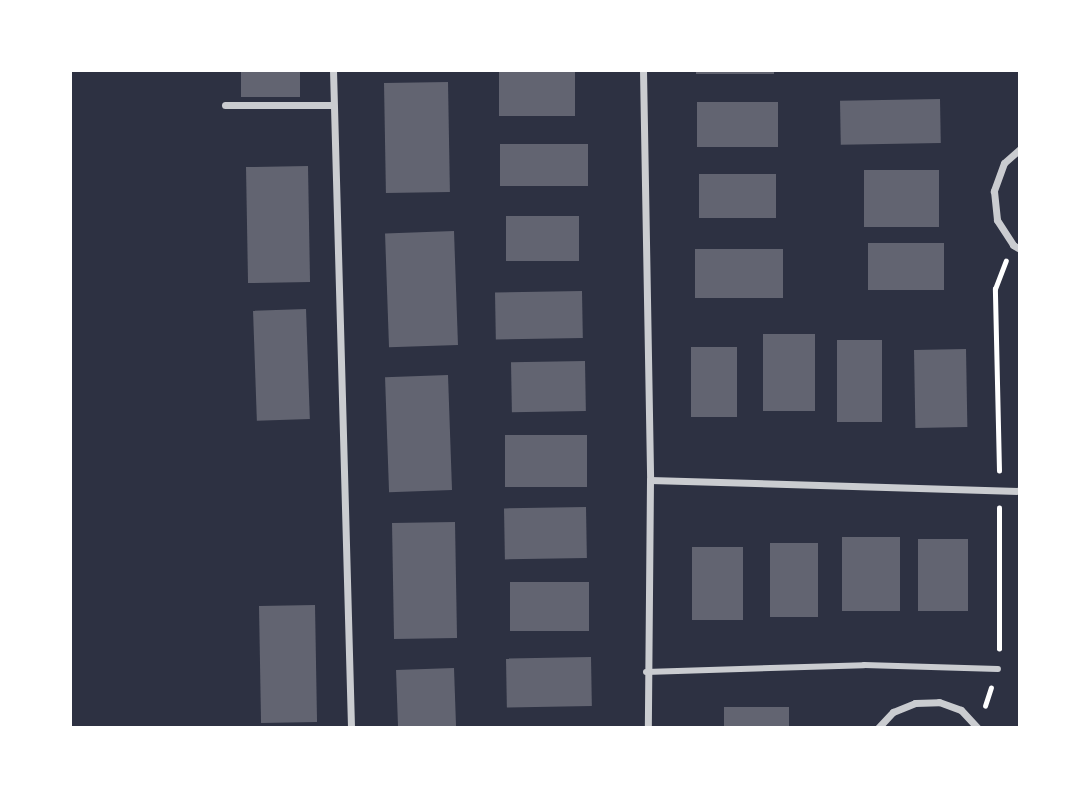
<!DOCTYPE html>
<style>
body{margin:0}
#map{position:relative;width:1090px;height:798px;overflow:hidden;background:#2d3142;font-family:"IBM Plex Sans",sans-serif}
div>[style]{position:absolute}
.building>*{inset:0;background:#626471;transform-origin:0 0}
.path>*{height:4.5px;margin:-2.25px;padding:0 2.25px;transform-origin:2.25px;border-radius:2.25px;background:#fff}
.pedestrian>*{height:6px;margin:-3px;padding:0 3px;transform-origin:3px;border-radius:3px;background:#caccd0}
.minor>*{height:7px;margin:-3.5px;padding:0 3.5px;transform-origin:3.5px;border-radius:3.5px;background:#caccd0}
span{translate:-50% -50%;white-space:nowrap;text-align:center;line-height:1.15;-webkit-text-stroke:7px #fff;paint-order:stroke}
.frame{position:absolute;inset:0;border:72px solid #fff;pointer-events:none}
</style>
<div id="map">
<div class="building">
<i style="left:241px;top:70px;width:59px;height:27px"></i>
<i style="left:499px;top:70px;width:76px;height:46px"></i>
<i style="left:696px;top:70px;width:78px;height:4px"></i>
<i style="left:448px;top:82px;width:110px;height:64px;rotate:89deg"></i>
<i style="left:940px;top:99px;width:44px;height:100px;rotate:89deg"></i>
<i style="left:697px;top:102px;width:81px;height:45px"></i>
<i style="left:588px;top:144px;width:42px;height:88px;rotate:90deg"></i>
<i style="left:308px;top:166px;width:116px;height:62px;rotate:89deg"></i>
<i style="left:939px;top:170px;width:57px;height:75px;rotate:90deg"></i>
<i style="left:699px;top:174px;width:77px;height:44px"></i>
<i style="left:579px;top:216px;width:45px;height:73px;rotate:90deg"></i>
<i style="left:454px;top:231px;width:114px;height:69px;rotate:88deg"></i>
<i style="left:944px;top:243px;width:47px;height:76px;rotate:90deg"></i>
<i style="left:695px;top:249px;width:88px;height:49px"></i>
<i style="left:582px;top:291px;width:47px;height:87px;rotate:89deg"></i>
<i style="left:306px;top:309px;width:110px;height:53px;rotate:88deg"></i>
<i style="left:763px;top:334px;width:52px;height:77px"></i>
<i style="left:837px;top:340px;width:45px;height:82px"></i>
<i style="left:691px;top:347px;width:46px;height:70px"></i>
<i style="left:966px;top:349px;width:78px;height:52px;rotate:89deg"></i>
<i style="left:585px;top:361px;width:50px;height:74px;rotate:89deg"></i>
<i style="left:448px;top:375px;width:115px;height:63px;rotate:88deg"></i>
<i style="left:505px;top:435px;width:82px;height:52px"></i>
<i style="left:586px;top:507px;width:51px;height:82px;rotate:89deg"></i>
<i style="left:455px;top:522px;width:116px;height:63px;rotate:89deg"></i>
<i style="left:842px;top:537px;width:58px;height:74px"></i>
<i style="left:918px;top:539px;width:50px;height:72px"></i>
<i style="left:818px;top:543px;width:74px;height:48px;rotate:90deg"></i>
<i style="left:692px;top:547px;width:51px;height:73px"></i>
<i style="left:589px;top:582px;width:49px;height:79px;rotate:90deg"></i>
<i style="left:315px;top:605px;width:117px;height:56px;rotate:89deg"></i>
<i style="left:591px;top:657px;width:49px;height:85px;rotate:89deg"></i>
<i style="left:454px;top:668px;width:60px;height:58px;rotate:88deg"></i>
<i style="left:724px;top:707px;width:65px;height:21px"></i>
</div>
<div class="path">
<i style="left:999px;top:471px;width:182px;rotate:-91.3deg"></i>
<i style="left:995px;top:289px;width:30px;rotate:-69deg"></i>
<i style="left:999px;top:649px;width:141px;rotate:-90deg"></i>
<i style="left:985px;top:706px;width:19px;rotate:-72deg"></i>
</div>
<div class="pedestrian">
<i style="left:646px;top:672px;width:218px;rotate:-1.8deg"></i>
<i style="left:864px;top:665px;width:134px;rotate:1.7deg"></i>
</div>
<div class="minor">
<i style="left:333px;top:70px;width:658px;rotate:88.43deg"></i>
<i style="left:643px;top:70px;width:410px;rotate:89deg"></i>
<i style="left:650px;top:480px;width:248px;rotate:90.5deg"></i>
<i style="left:225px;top:105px;width:107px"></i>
<i style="left:1020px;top:149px;width:21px;rotate:139deg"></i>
<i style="left:1004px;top:163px;width:30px;rotate:110deg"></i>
<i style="left:994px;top:191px;width:29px;rotate:84deg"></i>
<i style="left:997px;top:220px;width:30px;rotate:57deg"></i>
<i style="left:1013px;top:245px;width:8px;rotate:30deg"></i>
<i style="left:650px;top:480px;width:370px;rotate:1.7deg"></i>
<i style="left:878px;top:728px;width:22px;rotate:-47deg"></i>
<i style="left:893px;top:712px;width:24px;rotate:-22deg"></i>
<i style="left:915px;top:703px;width:24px;rotate:-2deg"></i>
<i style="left:939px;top:702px;width:23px;rotate:20deg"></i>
<i style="left:961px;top:710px;width:25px;rotate:47deg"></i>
</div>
<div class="frame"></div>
</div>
